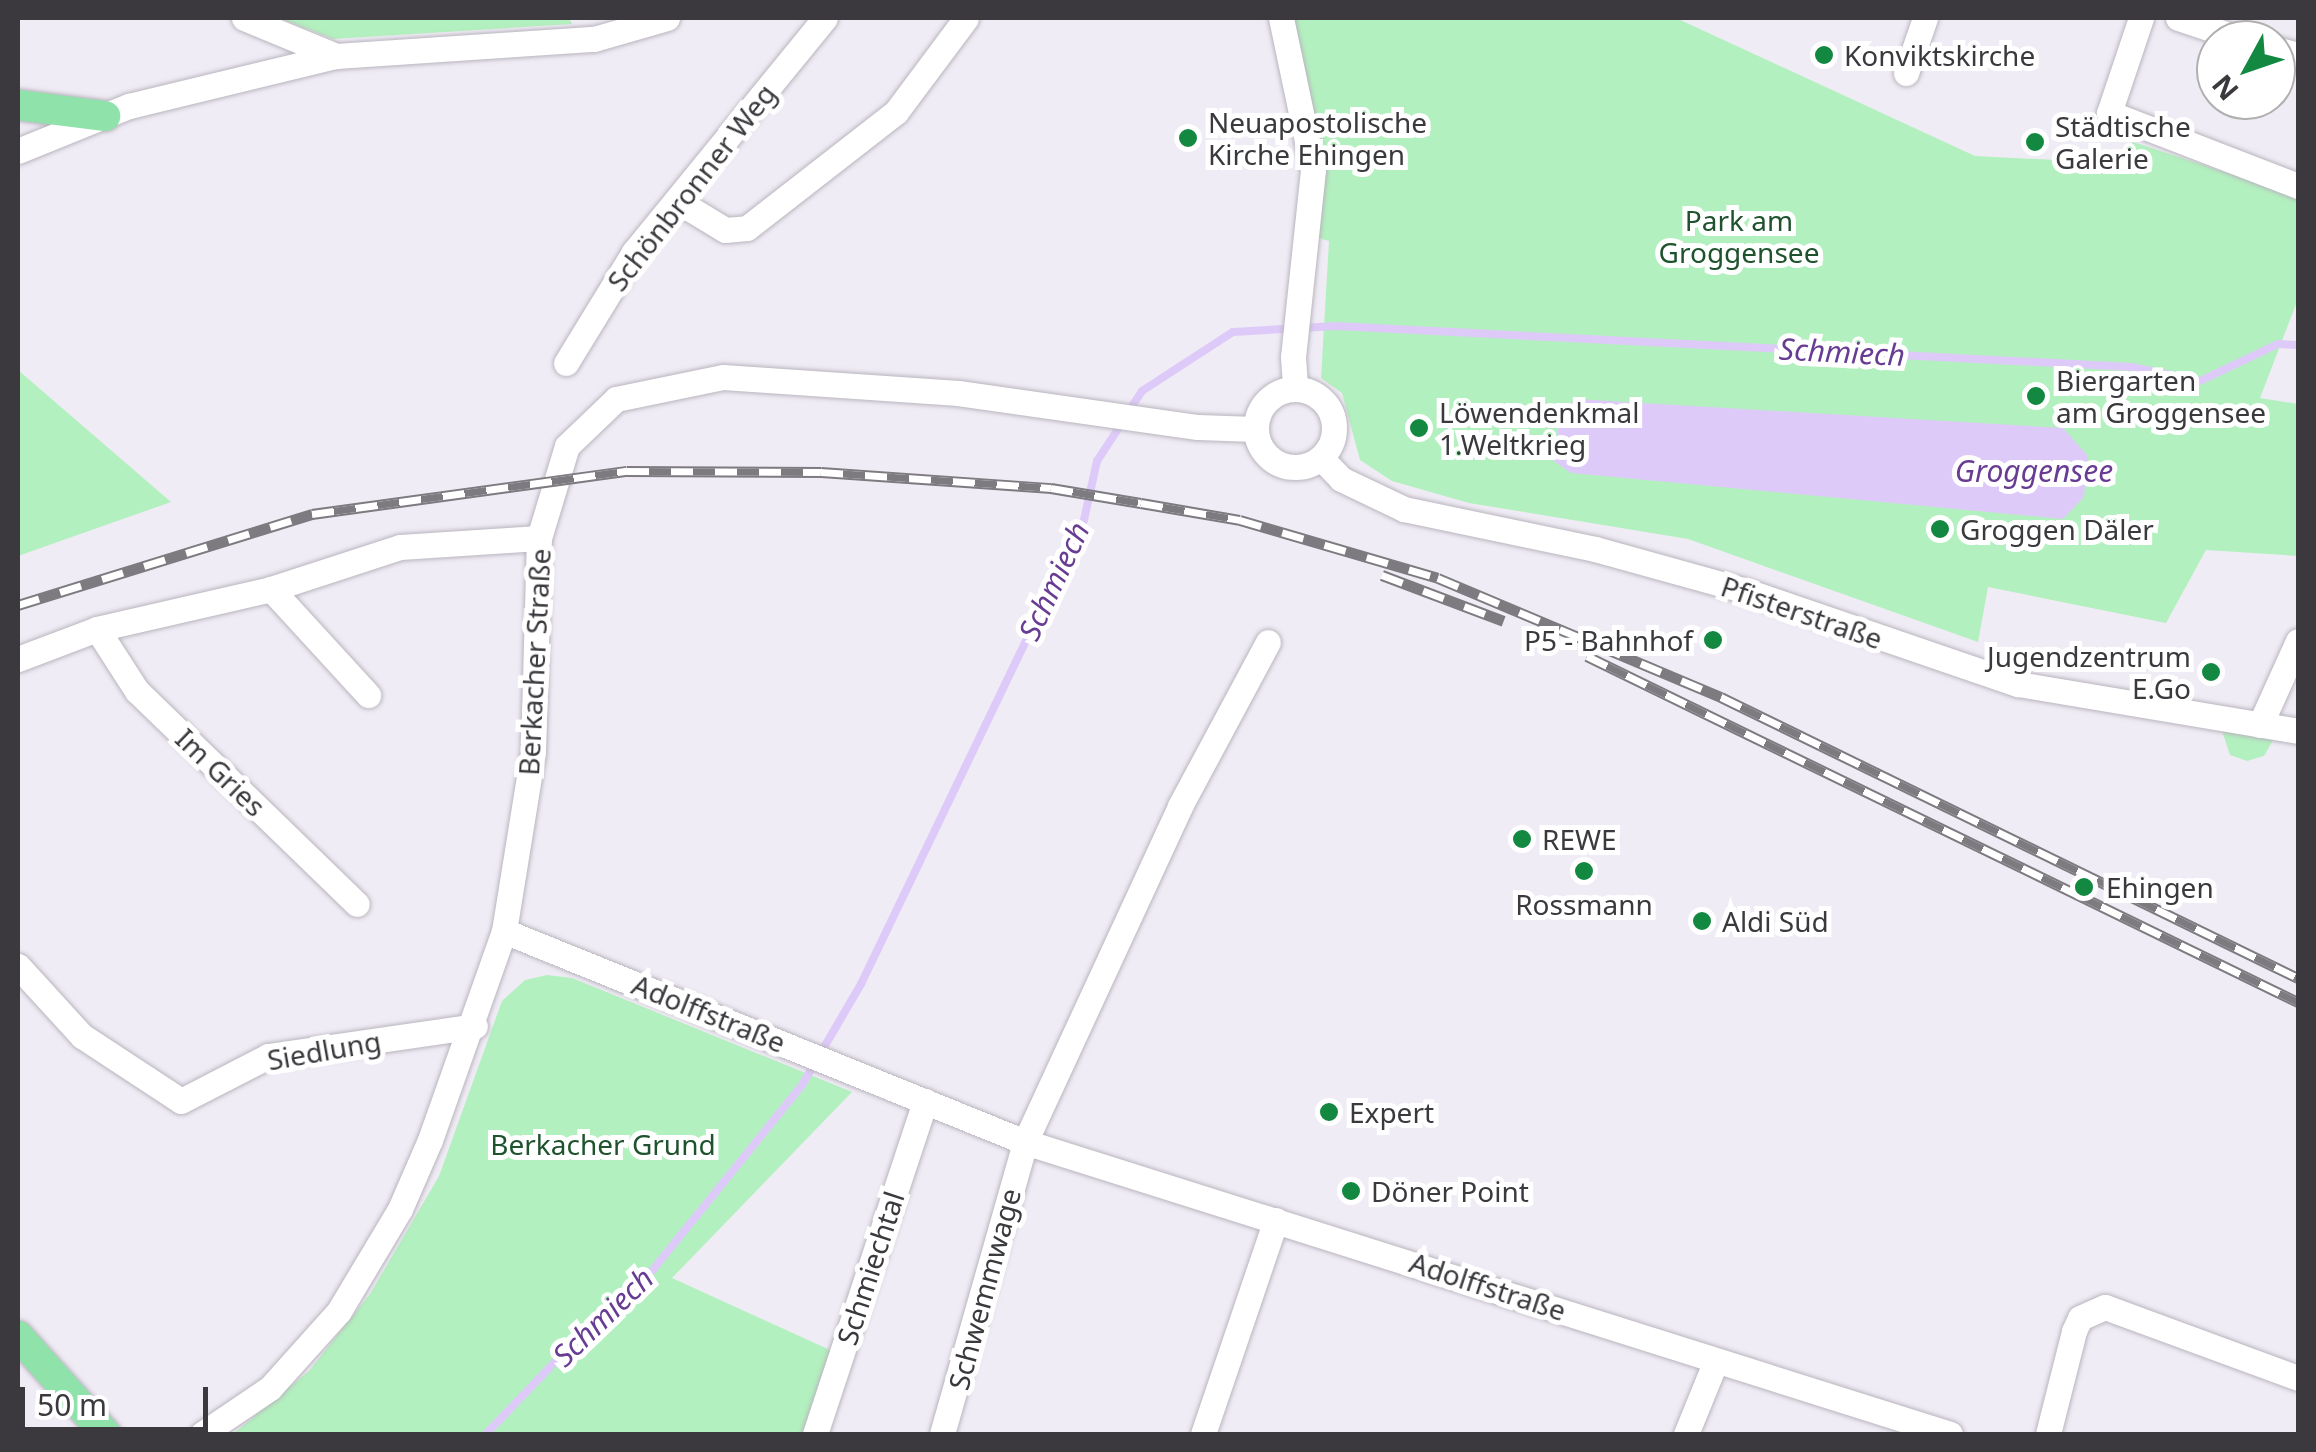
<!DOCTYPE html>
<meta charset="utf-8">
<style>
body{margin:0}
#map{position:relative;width:2316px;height:1452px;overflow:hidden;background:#f0ecf5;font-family:"Noto Sans",sans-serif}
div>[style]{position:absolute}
.green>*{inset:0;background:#b3f0bf}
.water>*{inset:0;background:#decaf8}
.stream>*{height:8px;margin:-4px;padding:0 4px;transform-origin:4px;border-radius:4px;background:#decaf8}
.roads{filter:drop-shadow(0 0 2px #b9b5be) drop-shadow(0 0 2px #b9b5be)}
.minor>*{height:25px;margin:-12.5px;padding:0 12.5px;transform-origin:12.5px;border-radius:12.5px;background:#fff}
.minor>.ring{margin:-12.5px;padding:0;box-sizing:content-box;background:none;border:25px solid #fff;border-radius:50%}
.major>*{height:30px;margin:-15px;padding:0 15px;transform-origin:15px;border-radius:15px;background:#8fe2aa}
.rail>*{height:11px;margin-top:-5.5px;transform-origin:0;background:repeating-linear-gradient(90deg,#fff 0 22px,#7d7b80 0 44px);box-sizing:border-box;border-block:2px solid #7d7b80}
.dots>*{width:28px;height:28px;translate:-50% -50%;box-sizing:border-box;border:5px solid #fff;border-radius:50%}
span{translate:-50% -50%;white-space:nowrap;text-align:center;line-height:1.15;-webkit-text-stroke:10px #fff;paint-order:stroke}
.poi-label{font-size:28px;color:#3b393d}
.left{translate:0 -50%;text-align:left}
.right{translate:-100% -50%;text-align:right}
.street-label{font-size:28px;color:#3b393d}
.park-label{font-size:28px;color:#1f532e}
.water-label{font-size:30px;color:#683c93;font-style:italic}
.frame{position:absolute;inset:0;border:20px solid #3b393d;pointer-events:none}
.north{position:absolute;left:2196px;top:20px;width:100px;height:100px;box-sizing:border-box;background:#fff;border:2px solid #b1b0b1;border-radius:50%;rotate:230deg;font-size:28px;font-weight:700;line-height:40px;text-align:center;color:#3b393d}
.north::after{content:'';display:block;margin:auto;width:35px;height:45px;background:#138841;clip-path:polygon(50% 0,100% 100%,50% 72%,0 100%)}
.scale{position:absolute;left:20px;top:1387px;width:188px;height:45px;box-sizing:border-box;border:5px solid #3b393d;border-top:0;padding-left:12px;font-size:30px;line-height:35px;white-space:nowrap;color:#3b393d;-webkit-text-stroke:8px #fff;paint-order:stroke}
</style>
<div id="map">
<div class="green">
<i style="clip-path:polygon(279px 18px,569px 18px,572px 24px,333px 39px)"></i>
<i style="clip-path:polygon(1281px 18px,1676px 18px,1975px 156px,2116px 163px,2133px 142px,2298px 196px,2298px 299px,2260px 398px,2298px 404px,2298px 556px,2206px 550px,2166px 623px,1988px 587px,1978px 642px,1688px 539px,1469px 503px,1392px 481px,1360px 460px,1342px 393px,1321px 378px,1329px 241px,1308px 235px,1313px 170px)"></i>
<i style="clip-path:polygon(18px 370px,171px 502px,18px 556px)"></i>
<i style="clip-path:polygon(2222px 731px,2273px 740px,2264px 756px,2247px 761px,2230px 755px)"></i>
<i style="clip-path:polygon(547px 975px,572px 978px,852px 1092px,672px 1278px,841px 1355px,815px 1434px,233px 1434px,309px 1371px,370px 1294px,439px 1176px,502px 1001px,525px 980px)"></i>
</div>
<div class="water">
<i style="clip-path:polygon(1576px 399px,2063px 428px,2088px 456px,2084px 497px,2063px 519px,1571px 473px,1554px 461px,1560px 411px)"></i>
</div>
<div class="stream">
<i style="left:1129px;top:411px;width:24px;rotate:-57deg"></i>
<i style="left:1142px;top:391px;width:108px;rotate:-33deg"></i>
<i style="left:1233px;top:332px;width:104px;rotate:-3.3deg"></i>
<i style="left:1337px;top:326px;width:796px;rotate:2.95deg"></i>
<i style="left:2132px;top:367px;width:69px;rotate:11.6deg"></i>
<i style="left:2200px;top:381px;width:86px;rotate:-25.4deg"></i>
<i style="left:2278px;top:344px;width:20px;rotate:3deg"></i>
<i style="left:486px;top:1434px;width:153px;rotate:-46.3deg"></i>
<i style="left:592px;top:1323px;width:59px;rotate:-37.5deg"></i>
<i style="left:639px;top:1287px;width:260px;rotate:-51.1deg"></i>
<i style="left:802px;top:1085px;width:117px;rotate:-59.7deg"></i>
<i style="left:861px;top:984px;width:515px;rotate:-64.33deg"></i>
<i style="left:1084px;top:520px;width:60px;rotate:-77.6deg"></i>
<i style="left:1097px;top:461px;width:45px;rotate:-56.7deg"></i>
</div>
<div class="roads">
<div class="minor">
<i style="left:244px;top:18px;width:100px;rotate:22.4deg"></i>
<i style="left:1281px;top:18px;width:155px;rotate:78.1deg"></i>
<i style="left:1313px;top:170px;width:188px;rotate:96.1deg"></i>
<i style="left:1293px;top:357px;width:32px;rotate:86deg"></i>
<i style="left:2141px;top:18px;width:100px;rotate:108.6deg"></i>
<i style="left:2109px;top:113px;width:203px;rotate:21.1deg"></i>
<i style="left:2178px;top:18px;width:70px;rotate:18.4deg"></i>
<i style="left:2276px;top:49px;width:23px;rotate:15deg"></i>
<i style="left:1906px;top:73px;width:58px;rotate:-70.9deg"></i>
<i style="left:18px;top:151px;width:120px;rotate:-22.1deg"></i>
<i style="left:129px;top:106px;width:213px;rotate:-13.6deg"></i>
<i style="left:336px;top:56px;width:259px;rotate:-3.8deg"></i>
<i style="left:594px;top:39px;width:76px;rotate:-16deg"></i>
<i style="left:669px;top:214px;width:16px;rotate:-50deg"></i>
<i style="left:679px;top:202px;width:54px;rotate:31.3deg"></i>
<i style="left:725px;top:230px;width:22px;rotate:-5deg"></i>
<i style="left:747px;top:228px;width:189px;rotate:-37.9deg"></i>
<i style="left:896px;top:112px;width:117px;rotate:-53.3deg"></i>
<i style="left:566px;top:363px;width:130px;rotate:-58.5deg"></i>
<i style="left:634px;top:252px;width:302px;rotate:-50.8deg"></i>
<i class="ring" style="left:1256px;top:389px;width:53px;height:53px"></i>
<i style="left:1321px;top:458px;width:29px;rotate:46deg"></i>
<i style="left:1341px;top:479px;width:70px;rotate:25.5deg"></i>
<i style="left:1404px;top:509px;width:195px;rotate:11.8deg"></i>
<i style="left:1595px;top:549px;width:154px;rotate:15.5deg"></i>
<i style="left:1743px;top:590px;width:291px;rotate:18.9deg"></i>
<i style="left:2018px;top:684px;width:284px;rotate:9.5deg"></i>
<i style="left:271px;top:589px;width:144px;rotate:47.5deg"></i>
<i style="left:97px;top:629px;width:74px;rotate:57.2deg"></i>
<i style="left:137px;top:691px;width:306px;rotate:44.1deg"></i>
<i style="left:18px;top:659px;width:85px;rotate:-20.8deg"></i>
<i style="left:97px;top:629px;width:179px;rotate:-12.9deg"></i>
<i style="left:271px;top:589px;width:136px;rotate:-18deg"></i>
<i style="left:400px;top:547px;width:139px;rotate:-3.7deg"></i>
<i style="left:2260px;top:725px;width:92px;rotate:-65.7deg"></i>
<i style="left:504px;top:931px;width:562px;rotate:22.05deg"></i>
<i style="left:1025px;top:1142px;width:970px;rotate:17.52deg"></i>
<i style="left:18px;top:966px;width:95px;rotate:47.6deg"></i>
<i style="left:82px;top:1036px;width:118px;rotate:33.3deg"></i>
<i style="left:181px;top:1101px;width:98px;rotate:-27.3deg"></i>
<i style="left:268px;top:1056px;width:209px;rotate:-8.2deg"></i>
<i style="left:202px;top:1434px;width:82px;rotate:-34.1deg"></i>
<i style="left:270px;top:1388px;width:103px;rotate:-48.1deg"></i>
<i style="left:339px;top:1311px;width:119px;rotate:-59.1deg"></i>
<i style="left:400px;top:1209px;width:75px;rotate:-66.5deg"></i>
<i style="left:430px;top:1140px;width:222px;rotate:-70.5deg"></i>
<i style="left:504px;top:931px;width:181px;rotate:-80.8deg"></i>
<i style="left:533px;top:752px;width:214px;rotate:-88.4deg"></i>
<i style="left:539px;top:538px;width:96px;rotate:-73.1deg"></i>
<i style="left:567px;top:446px;width:68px;rotate:-43.8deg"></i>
<i style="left:616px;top:399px;width:109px;rotate:-11.6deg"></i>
<i style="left:723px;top:377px;width:236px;rotate:3.9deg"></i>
<i style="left:958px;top:393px;width:242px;rotate:8.1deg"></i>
<i style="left:1198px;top:427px;width:57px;rotate:2deg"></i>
<i style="left:815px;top:1434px;width:351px;rotate:-71.7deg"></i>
<i style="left:942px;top:1434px;width:304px;rotate:-74.1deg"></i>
<i style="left:1025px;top:1142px;width:370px;rotate:-65.2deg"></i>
<i style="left:1180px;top:806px;width:186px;rotate:-61.8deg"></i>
<i style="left:1203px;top:1434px;width:226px;rotate:-71.2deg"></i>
<i style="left:1686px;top:1434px;width:77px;rotate:-67.8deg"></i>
<i style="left:2048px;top:1434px;width:106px;rotate:-75.8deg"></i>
<i style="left:2074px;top:1331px;width:14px;rotate:-65deg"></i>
<i style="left:2080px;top:1318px;width:27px;rotate:-24deg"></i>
<i style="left:2105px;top:1307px;width:206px;rotate:20.2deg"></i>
</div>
<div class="major">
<i style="left:18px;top:105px;width:88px;rotate:7.2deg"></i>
<i style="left:18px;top:1336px;width:132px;rotate:48.1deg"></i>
</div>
</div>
<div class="rail">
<i style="left:1382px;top:575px;width:130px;rotate:20.7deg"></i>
<i style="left:18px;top:605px;width:308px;rotate:-17.2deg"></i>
<i style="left:312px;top:514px;width:318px;rotate:-7.8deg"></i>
<i style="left:627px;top:471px;width:194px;rotate:0.3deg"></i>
<i style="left:821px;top:472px;width:231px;rotate:4deg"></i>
<i style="left:1051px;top:488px;width:91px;rotate:9.5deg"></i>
<i style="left:1141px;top:503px;width:100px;rotate:9.7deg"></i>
<i style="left:1240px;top:520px;width:206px;rotate:16.3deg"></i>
<i style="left:1438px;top:578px;width:307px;rotate:22.8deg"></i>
<i style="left:1721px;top:697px;width:642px;rotate:25.97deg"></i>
<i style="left:1587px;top:656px;width:791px;rotate:25.95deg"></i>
</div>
<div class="dots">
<i style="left:1824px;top:55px;background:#138841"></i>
<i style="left:1188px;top:138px;background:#138841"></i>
<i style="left:2035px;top:142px;background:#138841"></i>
<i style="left:2036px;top:396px;background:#138841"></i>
<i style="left:1419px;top:428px;background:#138841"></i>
<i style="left:1940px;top:529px;background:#138841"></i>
<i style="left:1713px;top:640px;background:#138841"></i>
<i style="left:2211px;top:672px;background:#138841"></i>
<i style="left:1522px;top:839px;background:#138841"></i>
<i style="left:1584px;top:871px;background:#138841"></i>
<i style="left:2084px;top:887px;background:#138841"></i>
<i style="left:1702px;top:921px;background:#138841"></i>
<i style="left:1329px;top:1112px;background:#138841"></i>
<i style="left:1351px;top:1191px;background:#138841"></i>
</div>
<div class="poi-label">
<span class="left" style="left:1844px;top:55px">Konviktskirche</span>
<span class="left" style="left:1208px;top:138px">Neuapostolische<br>Kirche Ehingen</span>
<span class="left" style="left:2055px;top:142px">Städtische<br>Galerie</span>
<span class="left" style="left:2056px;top:396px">Biergarten<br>am Groggensee</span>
<span class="left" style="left:1439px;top:428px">Löwendenkmal<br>1.Weltkrieg</span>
<span class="left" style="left:1960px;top:529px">Groggen Däler</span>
<span class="right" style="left:1693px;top:640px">P5 - Bahnhof</span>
<span class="right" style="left:2191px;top:672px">Jugendzentrum<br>E.Go</span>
<span class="left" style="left:1542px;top:839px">REWE</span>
<span class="left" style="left:2106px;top:887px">Ehingen</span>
<span style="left:1584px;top:904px">Rossmann</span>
<span class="left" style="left:1722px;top:921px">Aldi Süd</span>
<span class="left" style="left:1349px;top:1112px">Expert</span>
<span class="left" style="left:1371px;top:1191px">Döner Point</span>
</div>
<div class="street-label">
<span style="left:691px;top:187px;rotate:-52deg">Schönbronner Weg</span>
<span style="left:1802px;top:612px;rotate:19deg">Pfisterstraße</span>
<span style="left:534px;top:662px;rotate:-87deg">Berkacher Straße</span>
<span style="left:221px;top:772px;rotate:44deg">Im Gries</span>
<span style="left:709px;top:1013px;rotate:22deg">Adolffstraße</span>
<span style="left:324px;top:1050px;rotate:-10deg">Siedlung</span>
<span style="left:870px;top:1268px;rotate:-72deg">Schmiechtal</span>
<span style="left:1488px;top:1286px;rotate:18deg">Adolffstraße</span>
<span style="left:984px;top:1289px;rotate:-75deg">Schwemmwage</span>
</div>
<div class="park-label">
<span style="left:1739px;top:236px">Park am<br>Groggensee</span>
<span style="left:603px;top:1144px">Berkacher Grund</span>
</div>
<div class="water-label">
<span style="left:1842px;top:352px;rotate:3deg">Schmiech</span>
<span style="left:2034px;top:471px">Groggensee</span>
<span style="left:1054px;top:581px;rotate:-65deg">Schmiech</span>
<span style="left:603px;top:1317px;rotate:-44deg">Schmiech</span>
</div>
<div class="frame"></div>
<div class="north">N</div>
<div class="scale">50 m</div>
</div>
